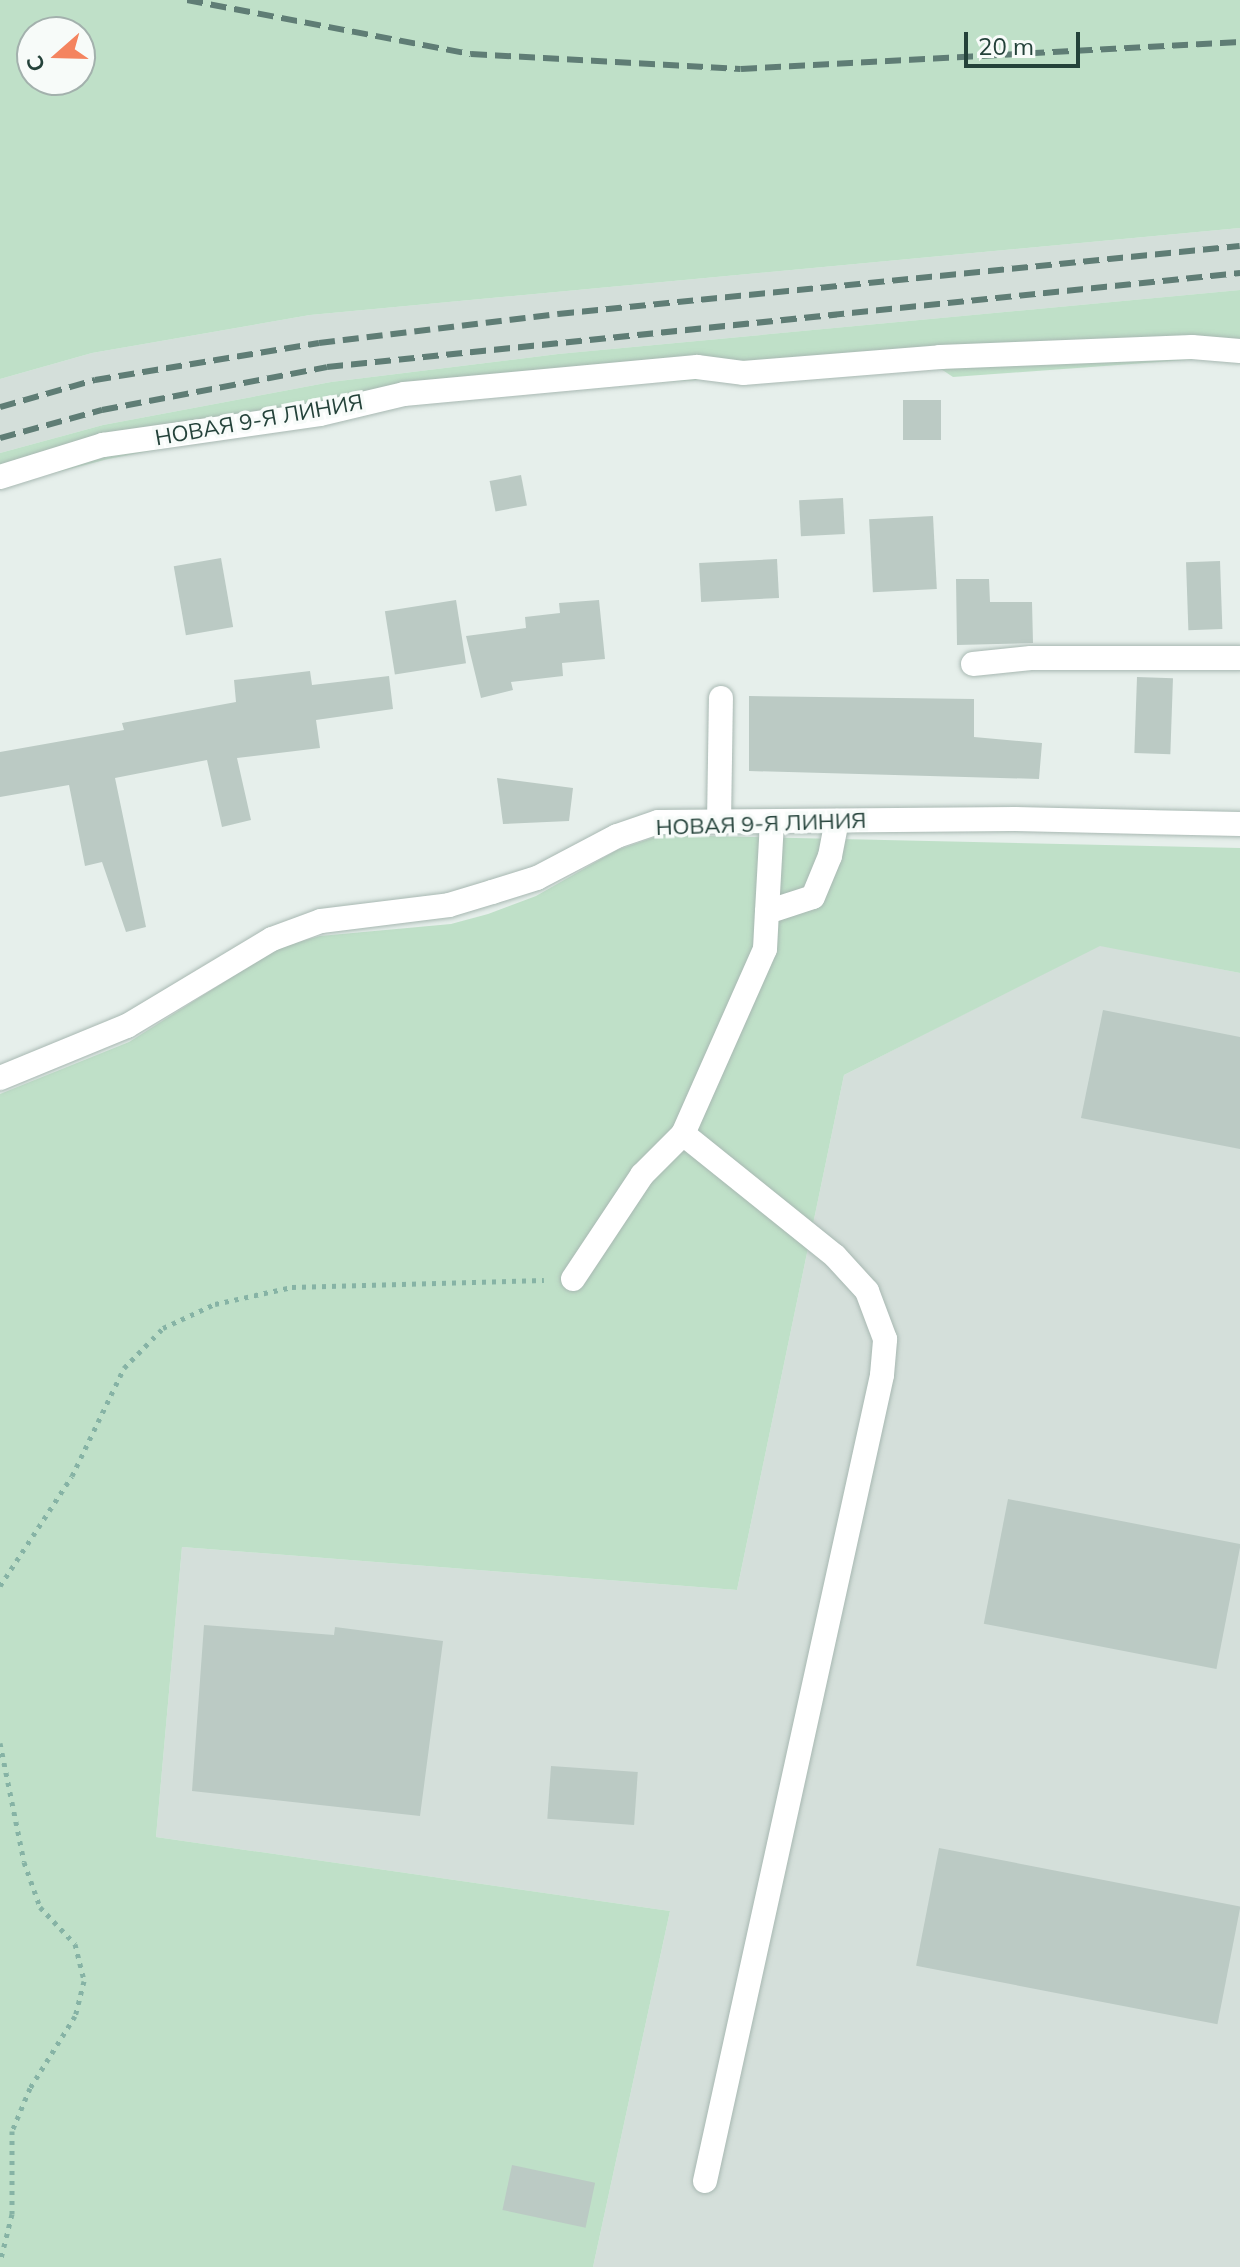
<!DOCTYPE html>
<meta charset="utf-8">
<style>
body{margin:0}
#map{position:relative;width:1240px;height:2267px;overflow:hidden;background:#e6efeb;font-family:Mulish,sans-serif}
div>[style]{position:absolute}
.built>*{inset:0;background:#d4dfda}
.green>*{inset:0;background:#bfe0c8}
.building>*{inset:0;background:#bbcac4;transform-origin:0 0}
.path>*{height:5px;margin-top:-2.5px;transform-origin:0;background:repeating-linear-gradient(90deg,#86b3a5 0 4px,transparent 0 10px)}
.roads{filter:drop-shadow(0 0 2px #a8b8b2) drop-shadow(0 0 2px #a8b8b2)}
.minor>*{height:24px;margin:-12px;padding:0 12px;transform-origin:12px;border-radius:12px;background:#fff}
.rail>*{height:6px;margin-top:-3px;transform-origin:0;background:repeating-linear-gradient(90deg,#5f7d75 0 16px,transparent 0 24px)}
span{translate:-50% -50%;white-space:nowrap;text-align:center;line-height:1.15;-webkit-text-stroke:7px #f7fbf9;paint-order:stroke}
.street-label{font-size:22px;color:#24423a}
.north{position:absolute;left:16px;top:16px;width:80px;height:80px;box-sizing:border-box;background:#f7fbf9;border:2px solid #a3b1ad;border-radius:50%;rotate:250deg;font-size:22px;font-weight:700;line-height:32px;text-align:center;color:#24423a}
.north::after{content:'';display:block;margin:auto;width:28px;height:36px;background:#f4845f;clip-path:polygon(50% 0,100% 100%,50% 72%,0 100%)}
.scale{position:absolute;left:964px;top:32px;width:116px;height:36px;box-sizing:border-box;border:4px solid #24423a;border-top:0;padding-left:10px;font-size:24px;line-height:28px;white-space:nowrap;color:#24423a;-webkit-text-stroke:6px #f7fbf9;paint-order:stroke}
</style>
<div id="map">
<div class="built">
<i style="clip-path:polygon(1240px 228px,1240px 290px,558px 354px,331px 382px,103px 425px,0 453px,0 379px,92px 353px,310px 315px)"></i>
<i style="clip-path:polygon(1100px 945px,1240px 973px,1240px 2267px,593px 2267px,670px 1911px,156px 1837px,182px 1547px,737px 1590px,844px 1075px)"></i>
</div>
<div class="green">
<i style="clip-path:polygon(evenodd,0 0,1240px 0,1240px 228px,310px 315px,92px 353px,0 379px,0 0,32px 32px,80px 32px,80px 80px,32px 80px,32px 32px)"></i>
<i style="clip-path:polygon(1240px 290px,1240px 356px,953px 377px,938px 367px,549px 388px,407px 402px,108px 459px,0 487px,0 453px,103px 425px,331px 382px,558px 354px)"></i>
<i style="clip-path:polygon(661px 835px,1240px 848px,1240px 973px,1100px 946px,844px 1075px,737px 1590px,182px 1547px,156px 1837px,670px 1911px,593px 2267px,0 2267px,0 1094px,129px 1042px,278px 948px,320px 936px,451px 924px,488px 914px,536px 896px,617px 850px)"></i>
</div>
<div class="building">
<i style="left:903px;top:400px;width:38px;height:40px"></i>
<i style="left:521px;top:475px;width:31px;height:32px;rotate:79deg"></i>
<i style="left:843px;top:498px;width:36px;height:44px;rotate:87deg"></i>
<i style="left:933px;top:516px;width:73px;height:64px;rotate:87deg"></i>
<i style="left:221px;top:558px;width:70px;height:48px;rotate:80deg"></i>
<i style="left:777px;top:559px;width:39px;height:78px;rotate:87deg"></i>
<i style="left:1220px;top:561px;width:68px;height:34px;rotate:88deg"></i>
<i style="clip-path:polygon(956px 579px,989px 579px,990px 602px,1032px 602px,1033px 643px,957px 645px)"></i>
<i style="left:456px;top:600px;width:64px;height:72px;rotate:81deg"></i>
<i style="clip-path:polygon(599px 600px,605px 659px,562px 663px,563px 676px,511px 682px,513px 690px,481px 698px,466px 636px,526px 628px,525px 617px,560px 613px,559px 603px)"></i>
<i style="clip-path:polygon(310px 671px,312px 685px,389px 676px,393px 709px,316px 720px,320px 748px,237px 758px,251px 820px,222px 827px,207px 760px,115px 778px,146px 927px,126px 932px,102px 862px,85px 866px,69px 785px,0 797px,0 752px,124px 730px,122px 723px,236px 702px,234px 680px)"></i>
<i style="left:1137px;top:677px;width:36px;height:76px;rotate:2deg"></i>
<i style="clip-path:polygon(749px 696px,974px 699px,974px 737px,1042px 743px,1039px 779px,749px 771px)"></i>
<i style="clip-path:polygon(497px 778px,573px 788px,569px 821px,503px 824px)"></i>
<i style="clip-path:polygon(1103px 1010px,1240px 1037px,1240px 1149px,1081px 1118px)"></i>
<i style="left:1008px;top:1499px;width:237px;height:127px;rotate:11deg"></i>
<i style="clip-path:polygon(204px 1625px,334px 1635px,335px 1627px,443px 1641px,420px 1816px,192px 1791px)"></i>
<i style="left:551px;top:1766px;width:87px;height:53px;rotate:4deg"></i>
<i style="left:939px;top:1848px;width:307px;height:120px;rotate:11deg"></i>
<i style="left:512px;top:2165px;width:85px;height:46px;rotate:12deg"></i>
</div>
<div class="path">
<i style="left:0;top:1586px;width:131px;rotate:-56.8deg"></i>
<i style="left:72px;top:1476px;width:120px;rotate:-64.3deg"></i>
<i style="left:124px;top:1368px;width:56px;rotate:-45.7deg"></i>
<i style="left:163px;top:1328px;width:57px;rotate:-24.8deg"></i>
<i style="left:215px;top:1304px;width:79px;rotate:-12.4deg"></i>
<i style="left:292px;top:1287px;width:252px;rotate:-1.6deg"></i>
<i style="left:0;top:1743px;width:121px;rotate:78.6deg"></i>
<i style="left:24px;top:1862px;width:48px;rotate:70.4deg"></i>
<i style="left:40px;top:1907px;width:51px;rotate:46.6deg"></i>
<i style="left:75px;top:1944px;width:38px;rotate:76deg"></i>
<i style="left:84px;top:1981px;width:36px;rotate:104deg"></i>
<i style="left:75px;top:2016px;width:85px;rotate:122deg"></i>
<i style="left:30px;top:2088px;width:47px;rotate:112.7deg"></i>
<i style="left:12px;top:2131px;width:83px;rotate:90deg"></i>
<i style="left:12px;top:2214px;width:49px;rotate:104deg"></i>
</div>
<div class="roads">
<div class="minor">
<i style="left:0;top:477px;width:108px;rotate:-17.3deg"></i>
<i style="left:103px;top:445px;width:219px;rotate:-8.1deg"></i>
<i style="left:320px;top:414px;width:86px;rotate:-13.4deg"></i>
<i style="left:404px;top:394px;width:294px;rotate:-5.3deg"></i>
<i style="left:697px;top:367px;width:46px;rotate:7.4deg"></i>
<i style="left:743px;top:373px;width:198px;rotate:-4.6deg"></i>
<i style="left:940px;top:357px;width:252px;rotate:-2.3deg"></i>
<i style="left:1192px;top:347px;width:48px;rotate:4.8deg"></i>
<i style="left:973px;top:664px;width:58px;rotate:-5.9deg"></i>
<i style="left:1031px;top:658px;width:209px"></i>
<i style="left:719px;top:822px;width:124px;rotate:-89.1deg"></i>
<i style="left:772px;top:822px;width:90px;rotate:93.2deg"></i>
<i style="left:767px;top:912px;width:48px;rotate:-18.1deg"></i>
<i style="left:813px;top:897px;width:44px;rotate:-67.5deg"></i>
<i style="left:830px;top:856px;width:36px;rotate:-79deg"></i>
<i style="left:0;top:1078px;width:137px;rotate:-22.3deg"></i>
<i style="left:127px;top:1026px;width:169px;rotate:-31deg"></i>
<i style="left:272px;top:939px;width:52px;rotate:-20.2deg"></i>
<i style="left:321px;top:921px;width:129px;rotate:-7.1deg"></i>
<i style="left:449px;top:905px;width:45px;rotate:-16.8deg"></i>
<i style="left:492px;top:892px;width:47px;rotate:-17.3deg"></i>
<i style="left:537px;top:878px;width:90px;rotate:-27.7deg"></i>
<i style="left:617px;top:836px;width:43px;rotate:-18.9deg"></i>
<i style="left:658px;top:822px;width:357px;rotate:-0.5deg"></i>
<i style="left:1015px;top:819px;width:225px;rotate:1.3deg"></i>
<i style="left:573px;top:1279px;width:125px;rotate:-56.4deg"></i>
<i style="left:642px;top:1175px;width:58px;rotate:-45deg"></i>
<i style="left:705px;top:2181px;width:825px;rotate:-77.61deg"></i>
<i style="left:882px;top:1375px;width:36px;rotate:-85deg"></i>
<i style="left:885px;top:1339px;width:51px;rotate:-110.6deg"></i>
<i style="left:867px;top:1291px;width:47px;rotate:-132.4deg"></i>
<i style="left:835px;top:1256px;width:195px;rotate:-141.2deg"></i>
<i style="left:683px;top:1134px;width:202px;rotate:-66.1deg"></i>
<i style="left:765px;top:949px;width:37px;rotate:-87deg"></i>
</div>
</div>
<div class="rail">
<i style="left:187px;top:0;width:289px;rotate:10.8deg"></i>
<i style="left:471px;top:54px;width:270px;rotate:3.2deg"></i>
<i style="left:741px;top:69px;width:500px;rotate:-3.1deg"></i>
<i style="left:0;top:407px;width:99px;rotate:-15.9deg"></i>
<i style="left:95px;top:380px;width:227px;rotate:-9.4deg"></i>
<i style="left:319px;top:343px;width:241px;rotate:-6.9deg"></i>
<i style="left:558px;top:314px;width:685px;rotate:-5.69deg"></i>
<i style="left:0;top:438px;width:106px;rotate:-15.4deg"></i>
<i style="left:102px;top:410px;width:229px;rotate:-10.8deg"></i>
<i style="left:327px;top:367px;width:918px;rotate:-5.88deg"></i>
</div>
<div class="street-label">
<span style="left:259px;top:420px;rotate:-10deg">НОВАЯ 9-Я ЛИНИЯ</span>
<span style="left:761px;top:824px;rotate:-2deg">НОВАЯ 9-Я ЛИНИЯ</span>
</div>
<div class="north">С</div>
<div class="scale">20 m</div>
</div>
